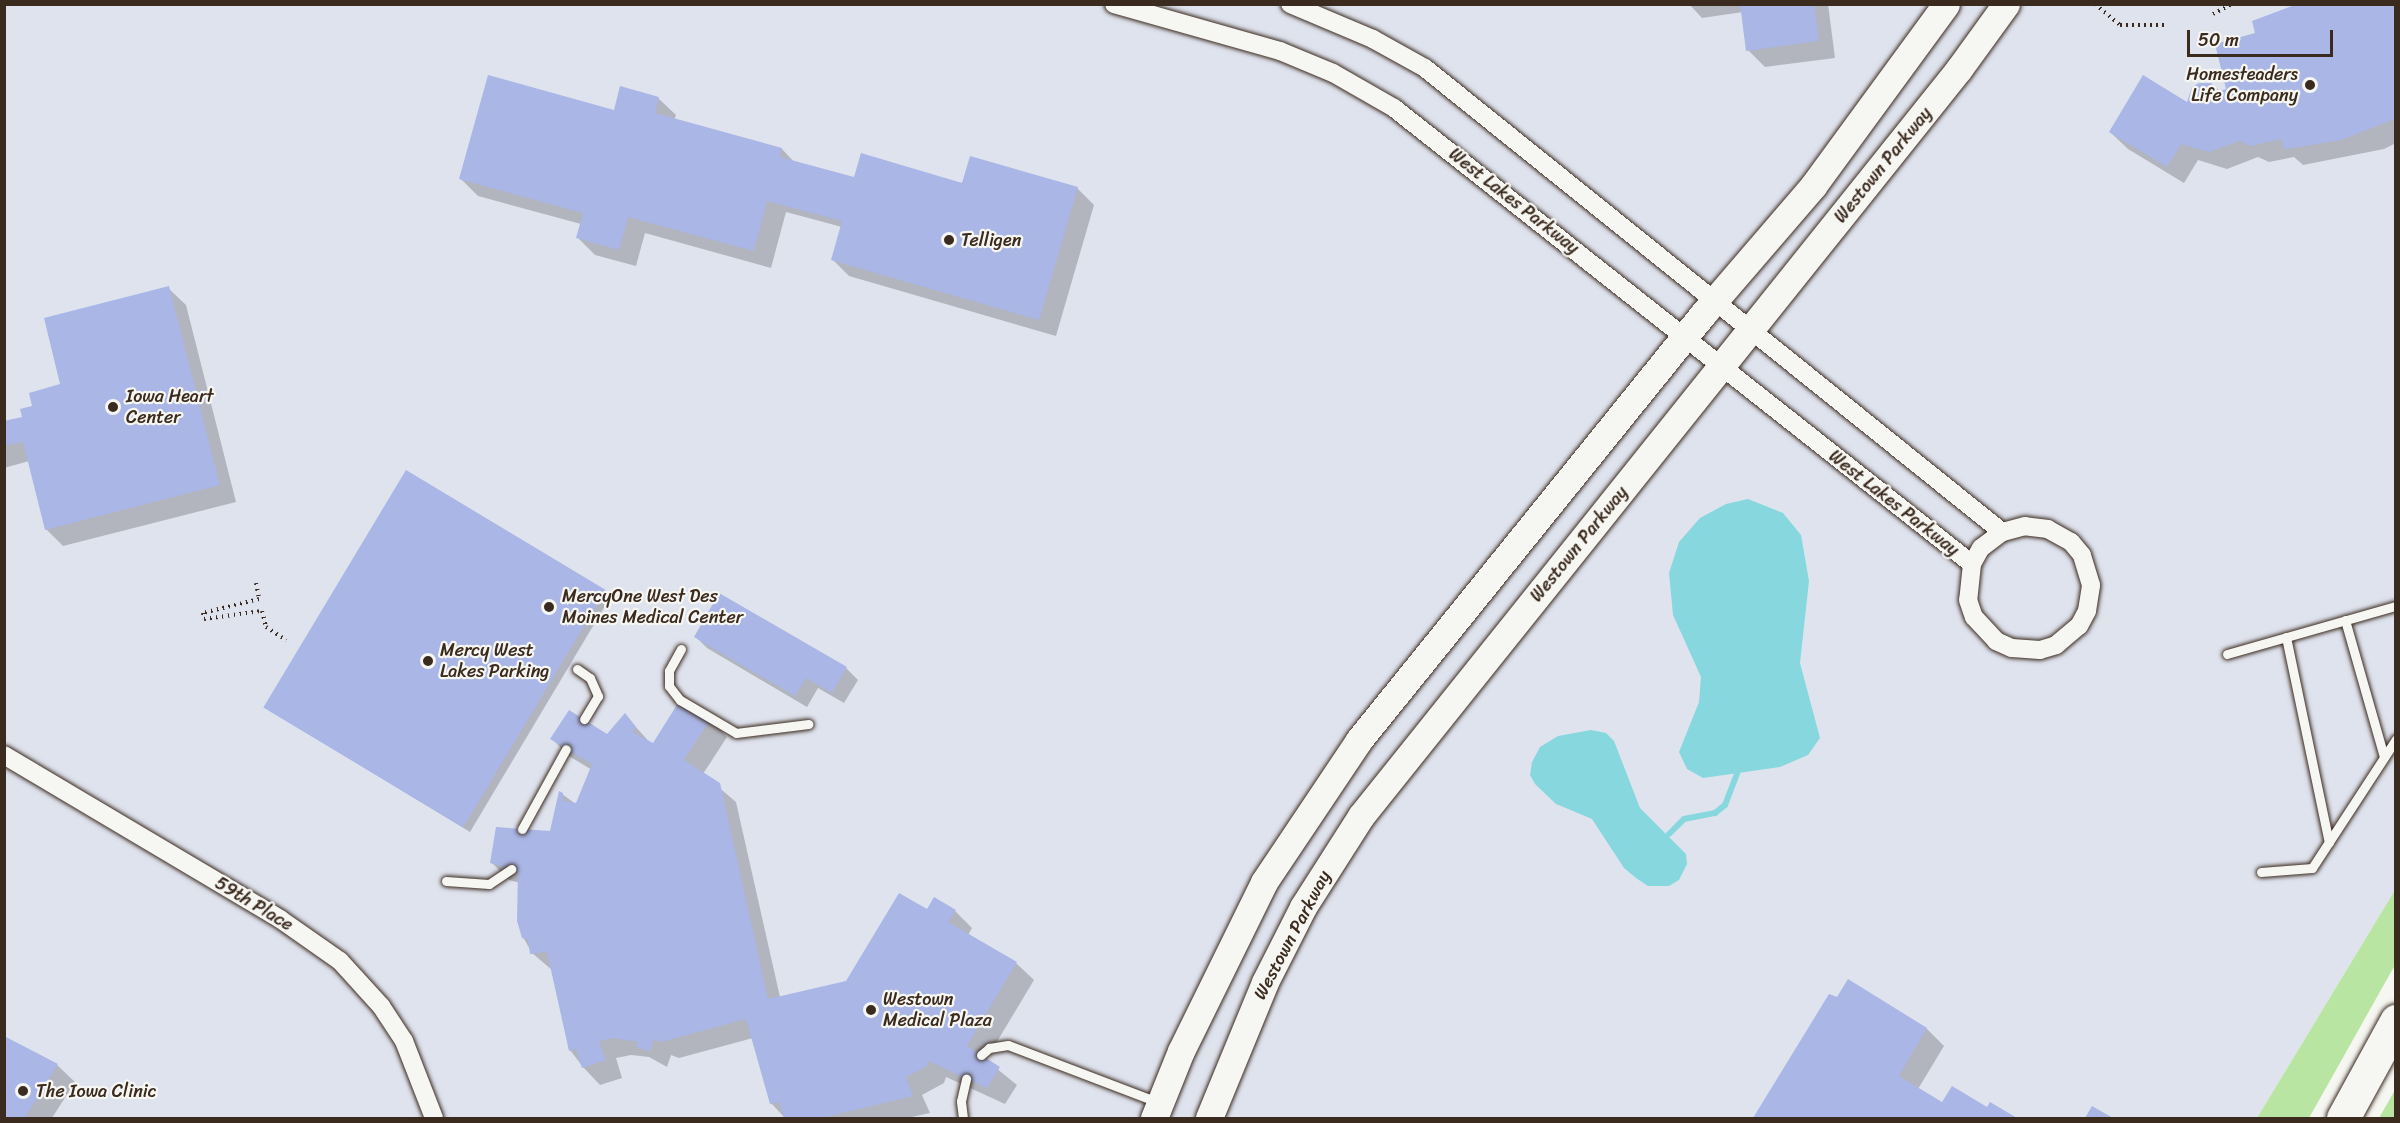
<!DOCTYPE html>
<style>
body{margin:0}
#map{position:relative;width:2400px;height:1123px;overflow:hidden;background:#f6f6f2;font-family:Sriracha,sans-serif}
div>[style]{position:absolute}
.built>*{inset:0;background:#dfe3ee}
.green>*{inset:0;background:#b9e5a3}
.water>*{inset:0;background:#87d8de}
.shadow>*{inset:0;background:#0003}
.stream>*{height:6px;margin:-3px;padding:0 3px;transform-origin:3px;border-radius:3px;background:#87d8de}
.building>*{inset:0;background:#a9b6e6;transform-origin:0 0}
.path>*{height:4px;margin-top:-2px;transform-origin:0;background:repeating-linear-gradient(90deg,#3b2a1e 0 1.5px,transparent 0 6px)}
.roads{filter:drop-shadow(0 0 2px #3b2a1e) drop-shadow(0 0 2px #3b2a1e)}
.lane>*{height:9px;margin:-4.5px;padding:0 4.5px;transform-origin:4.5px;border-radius:4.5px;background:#f6f6f2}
.street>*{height:18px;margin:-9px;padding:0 9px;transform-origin:9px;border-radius:9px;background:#f6f6f2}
.secondary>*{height:27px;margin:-13.5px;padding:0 13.5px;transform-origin:13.5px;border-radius:13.5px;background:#f6f6f2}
.highway>*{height:33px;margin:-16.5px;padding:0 16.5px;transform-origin:16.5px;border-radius:16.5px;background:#f6f6f2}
.dots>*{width:16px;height:16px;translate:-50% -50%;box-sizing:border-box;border:3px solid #f6f6f2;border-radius:50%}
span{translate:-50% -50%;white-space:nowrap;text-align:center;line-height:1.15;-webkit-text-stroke:4.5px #f6f6f2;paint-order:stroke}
.poi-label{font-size:18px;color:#3b2a1e}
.right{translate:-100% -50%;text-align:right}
.left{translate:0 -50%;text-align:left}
.street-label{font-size:18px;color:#3b2a1e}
.frame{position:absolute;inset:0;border:6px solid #3b2a1e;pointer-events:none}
.scale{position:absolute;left:2187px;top:30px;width:146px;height:27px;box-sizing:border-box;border:3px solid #3b2a1e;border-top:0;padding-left:8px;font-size:18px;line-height:21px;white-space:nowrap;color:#3b2a1e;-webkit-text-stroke:4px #f6f6f2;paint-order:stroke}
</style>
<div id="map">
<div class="built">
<i style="clip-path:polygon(5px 5px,2395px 5px,2395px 890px,2257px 1118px,5px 1118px)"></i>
</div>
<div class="green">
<i style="clip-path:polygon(2395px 890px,2395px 965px,2309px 1118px,2257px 1118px)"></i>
<i style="clip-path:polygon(2395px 1090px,2395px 1118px,2379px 1118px)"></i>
</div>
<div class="water">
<i style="clip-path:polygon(1748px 499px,1783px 513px,1801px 535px,1809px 581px,1800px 663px,1820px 738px,1808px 755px,1780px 767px,1703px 778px,1687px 769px,1679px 752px,1699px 702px,1701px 677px,1673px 615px,1669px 573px,1679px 542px,1700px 518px,1726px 504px)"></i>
<i style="clip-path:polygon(1591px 730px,1606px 733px,1614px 741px,1640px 808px,1686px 854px,1687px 864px,1679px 880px,1669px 886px,1648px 886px,1636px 878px,1624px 868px,1592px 819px,1556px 804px,1535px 784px,1530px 775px,1532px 762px,1540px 747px,1558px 736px)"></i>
</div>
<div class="shadow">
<i style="clip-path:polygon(1689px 4px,1828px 4px,1835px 58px,1765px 67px,1748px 50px,1743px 12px,1702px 18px)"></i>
<i style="clip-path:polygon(2396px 4px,2396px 143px,2384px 149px,2303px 165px,2294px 157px,2269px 162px,2258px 157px,2227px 169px,2198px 160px,2184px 183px,2128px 149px,2110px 132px,2220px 93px)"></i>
<i style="clip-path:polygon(658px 98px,676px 115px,674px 120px,782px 149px,795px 163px,853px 178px,1077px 188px,1094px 205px,1056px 336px,849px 276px,832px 259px,842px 227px,786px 212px,771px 268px,645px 233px,636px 266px,595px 255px,578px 238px,581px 224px,478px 196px,461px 179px,615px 112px)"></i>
<i style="clip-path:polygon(168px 288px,186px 305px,236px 502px,63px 546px,46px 529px,29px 461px,4px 468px,4px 423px,24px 418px)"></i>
<i style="clip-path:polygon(605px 591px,611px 596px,470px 832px,266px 708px)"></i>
<i style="clip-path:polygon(696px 637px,846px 668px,858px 680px,844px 703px,818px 688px,807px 707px,707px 648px)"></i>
<i style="clip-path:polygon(625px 715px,653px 746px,710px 719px,727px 737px,703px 774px,736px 802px,780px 997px,847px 982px,927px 911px,955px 911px,972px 928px,968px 935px,1016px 963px,1034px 980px,986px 1060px,1017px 1085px,1005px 1104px,946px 1077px,944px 1083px,922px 1095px,930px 1113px,907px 1118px,785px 1118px,771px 1103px,753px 1038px,679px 1058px,671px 1055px,667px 1067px,649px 1057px,631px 1055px,616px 1058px,622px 1078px,600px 1085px,583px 1067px,570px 1050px,552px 970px,532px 953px,523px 937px,520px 883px,509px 880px,492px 863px,552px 832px,562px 794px,577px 805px,592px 770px,569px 756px,552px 739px,607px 736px)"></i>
<i style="clip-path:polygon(1848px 981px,1927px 1029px,1944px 1046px,1918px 1089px,1943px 1104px,1988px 1109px,1991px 1104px,2014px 1118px,1755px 1118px,1829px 995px,1837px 999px)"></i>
<i style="clip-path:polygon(4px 1038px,57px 1065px,75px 1082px,52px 1118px,4px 1118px)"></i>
</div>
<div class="stream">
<i style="left:1669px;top:834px;width:21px;rotate:-45deg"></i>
<i style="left:1684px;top:819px;width:32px;rotate:-11deg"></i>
<i style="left:1715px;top:813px;width:13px;rotate:-39deg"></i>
<i style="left:1725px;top:805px;width:34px;rotate:-69deg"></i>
</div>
<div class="building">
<i style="clip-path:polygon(1740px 4px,1814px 4px,1819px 41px,1746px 51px)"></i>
<i style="clip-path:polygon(2297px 4px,2396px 4px,2395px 119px,2341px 140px,2300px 147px,2284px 149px,2281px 139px,2251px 146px,2240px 141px,2209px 152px,2181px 144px,2167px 167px,2109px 132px,2143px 75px,2187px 102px,2192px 87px,2199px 83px,2211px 83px,2220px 91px,2226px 89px,2215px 44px,2255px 33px,2252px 21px)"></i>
<i style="clip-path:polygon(488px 75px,614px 110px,620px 86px,659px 97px,655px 113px,782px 148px,780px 157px,854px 177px,861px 153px,962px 183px,970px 156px,1078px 187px,1039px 320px,831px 260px,842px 221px,767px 201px,754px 251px,628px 217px,619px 250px,576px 238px,583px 213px,459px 179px)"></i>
<i style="clip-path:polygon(169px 286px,220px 485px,45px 530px,23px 442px,4px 446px,4px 421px,22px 417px,20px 409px,32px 406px,29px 393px,60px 384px,44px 318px)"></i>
<i style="left:406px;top:470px;width:233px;height:277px;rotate:31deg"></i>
<i style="clip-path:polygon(719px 593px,847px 667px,832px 693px,806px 678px,795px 696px,694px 637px)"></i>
<i style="clip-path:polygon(680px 700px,711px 718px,684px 760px,720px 783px,768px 999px,846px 981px,899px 893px,927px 909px,934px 897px,956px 910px,948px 922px,1017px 962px,967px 1046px,1000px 1067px,987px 1088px,929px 1061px,927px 1066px,906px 1077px,913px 1096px,822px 1118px,784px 1118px,779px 1102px,770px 1104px,746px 1019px,661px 1042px,654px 1039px,650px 1051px,636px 1047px,638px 1042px,613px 1038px,599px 1041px,606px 1060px,582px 1068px,576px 1049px,569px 1051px,547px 952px,530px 954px,528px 939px,522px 938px,517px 921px,518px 871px,490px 863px,496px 827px,550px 831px,559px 791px,563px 793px,563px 801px,576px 803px,592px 764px,550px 739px,569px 710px,607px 734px,625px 713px,636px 727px,632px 732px,653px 743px)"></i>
<i style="clip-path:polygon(1848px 979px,1927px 1028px,1899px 1076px,1942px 1102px,1952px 1086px,1987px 1107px,1990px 1102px,2017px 1118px,1753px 1118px,1829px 994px,1837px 997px)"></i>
<i style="clip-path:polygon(4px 1036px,58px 1064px,25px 1118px,4px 1118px)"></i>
<i style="clip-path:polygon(2092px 1106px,2113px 1118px,2085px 1118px)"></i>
</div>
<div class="path">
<i style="left:2095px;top:4px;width:33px;rotate:40deg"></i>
<i style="left:2120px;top:25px;width:45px"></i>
<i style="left:2213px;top:14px;width:21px;rotate:-28deg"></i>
<i style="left:256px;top:583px;width:16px;rotate:79deg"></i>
<i style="left:259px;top:599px;width:58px;rotate:166deg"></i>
<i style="left:203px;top:613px;width:6px;rotate:81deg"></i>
<i style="left:204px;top:619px;width:59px;rotate:-7.9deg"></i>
<i style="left:262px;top:611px;width:16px;rotate:76deg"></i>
<i style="left:266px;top:627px;width:24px;rotate:33deg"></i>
</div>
<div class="roads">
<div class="lane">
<i style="left:2345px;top:620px;width:142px;rotate:74.1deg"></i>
<i style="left:2286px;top:637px;width:210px;rotate:78.2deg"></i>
<i style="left:681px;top:649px;width:25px;rotate:119deg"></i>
<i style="left:669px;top:671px;width:15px;rotate:90deg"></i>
<i style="left:669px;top:686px;width:18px;rotate:52deg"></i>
<i style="left:680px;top:700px;width:65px;rotate:30.5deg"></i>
<i style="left:736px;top:733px;width:73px;rotate:-7.1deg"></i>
<i style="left:2227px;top:654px;width:176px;rotate:-15.9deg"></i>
<i style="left:577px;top:669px;width:16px;rotate:35deg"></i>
<i style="left:590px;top:678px;width:20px;rotate:66deg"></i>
<i style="left:598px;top:696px;width:27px;rotate:121deg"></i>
<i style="left:522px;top:829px;width:91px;rotate:-61.2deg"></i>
<i style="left:2261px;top:872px;width:51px;rotate:-4.5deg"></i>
<i style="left:2312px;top:868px;width:154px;rotate:-56.9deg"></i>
<i style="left:446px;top:881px;width:43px;rotate:4deg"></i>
<i style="left:489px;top:884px;width:27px;rotate:-34deg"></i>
<i style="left:981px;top:1055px;width:11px;rotate:-41deg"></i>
<i style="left:989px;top:1048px;width:19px;rotate:-9deg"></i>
<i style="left:1008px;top:1045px;width:160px;rotate:20.9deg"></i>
<i style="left:963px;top:1118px;width:17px;rotate:-97deg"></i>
<i style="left:961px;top:1101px;width:23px;rotate:-77deg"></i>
</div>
<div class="street">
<i style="left:1114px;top:4px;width:173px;rotate:15.8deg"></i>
<i style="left:1280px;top:51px;width:57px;rotate:22.5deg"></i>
<i style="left:1333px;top:73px;width:70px;rotate:29.8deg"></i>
<i style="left:1394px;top:108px;width:736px;rotate:38.27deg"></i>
<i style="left:1972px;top:564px;width:36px;rotate:96deg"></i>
<i style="left:1968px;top:600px;width:18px;rotate:71deg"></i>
<i style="left:1974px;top:617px;width:33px;rotate:47deg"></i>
<i style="left:1996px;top:641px;width:17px;rotate:24deg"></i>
<i style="left:2012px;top:648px;width:28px;rotate:4deg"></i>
<i style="left:2040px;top:650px;width:17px;rotate:-17deg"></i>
<i style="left:2056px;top:645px;width:30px;rotate:-40deg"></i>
<i style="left:2079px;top:626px;width:17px;rotate:-62deg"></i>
<i style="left:2087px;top:611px;width:26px;rotate:-81deg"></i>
<i style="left:2091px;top:585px;width:31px;rotate:-107deg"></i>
<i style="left:2082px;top:555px;width:17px;rotate:-130deg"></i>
<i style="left:2071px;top:542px;width:26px;rotate:-151deg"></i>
<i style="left:2048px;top:529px;width:23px;rotate:-173deg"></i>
<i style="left:2025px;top:526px;width:24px;rotate:165deg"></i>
<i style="left:2002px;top:532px;width:740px;rotate:-141.2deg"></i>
<i style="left:1425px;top:68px;width:60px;rotate:-150.9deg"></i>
<i style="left:1373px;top:39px;width:90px;rotate:-157.1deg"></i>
<i style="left:1972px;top:564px;width:18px;rotate:-61deg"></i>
<i style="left:1981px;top:548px;width:26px;rotate:-37deg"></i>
<i style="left:4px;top:755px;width:321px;rotate:30.7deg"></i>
<i style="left:280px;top:919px;width:73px;rotate:35deg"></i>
<i style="left:340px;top:961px;width:61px;rotate:47.7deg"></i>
<i style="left:381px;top:1006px;width:42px;rotate:56.7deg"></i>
<i style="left:404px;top:1041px;width:83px;rotate:68.7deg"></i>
</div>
<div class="secondary">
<i style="left:1154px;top:1118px;width:72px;rotate:-68.1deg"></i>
<i style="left:1181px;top:1051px;width:188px;rotate:-63.8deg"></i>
<i style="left:1264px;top:882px;width:171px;rotate:-56.2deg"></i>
<i style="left:1359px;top:740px;width:548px;rotate:-51.08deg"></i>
<i style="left:1703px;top:314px;width:169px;rotate:-49.3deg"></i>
<i style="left:1813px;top:186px;width:225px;rotate:-53.8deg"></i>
<i style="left:1209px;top:1118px;width:147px;rotate:-67.6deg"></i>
<i style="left:1265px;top:982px;width:84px;rotate:-63.1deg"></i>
<i style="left:1303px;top:907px;width:108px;rotate:-57.5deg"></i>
<i style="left:1361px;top:816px;width:957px;rotate:-51.32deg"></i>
<i style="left:1959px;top:69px;width:80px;rotate:-54.1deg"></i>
</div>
<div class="highway">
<i style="left:2343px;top:1118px;width:111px;rotate:-61.3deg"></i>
</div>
</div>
<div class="dots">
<i style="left:2310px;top:85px;background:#3b2a1e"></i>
<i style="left:949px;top:240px;background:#3b2a1e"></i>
<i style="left:113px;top:407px;background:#3b2a1e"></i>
<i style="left:549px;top:607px;background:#3b2a1e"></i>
<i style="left:428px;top:661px;background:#3b2a1e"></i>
<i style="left:871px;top:1010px;background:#3b2a1e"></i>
<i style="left:23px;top:1091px;background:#3b2a1e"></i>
</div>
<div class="poi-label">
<span class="right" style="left:2298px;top:85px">Homesteaders<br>Life Company</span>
<span class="left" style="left:961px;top:240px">Telligen</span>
<span class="left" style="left:126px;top:407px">Iowa Heart<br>Center</span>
<span class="left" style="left:562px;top:607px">MercyOne West Des<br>Moines Medical Center</span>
<span class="left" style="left:440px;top:661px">Mercy West<br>Lakes Parking</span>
<span class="left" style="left:883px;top:1010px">Westown<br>Medical Plaza</span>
<span class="left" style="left:36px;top:1091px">The Iowa Clinic</span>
</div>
<div class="street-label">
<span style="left:1883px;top:165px;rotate:-51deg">Westown Parkway</span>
<span style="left:1514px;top:201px;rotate:38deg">West Lakes Parkway</span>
<span style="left:1894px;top:503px;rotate:38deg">West Lakes Parkway</span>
<span style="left:1579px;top:544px;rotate:-51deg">Westown Parkway</span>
<span style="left:254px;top:904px;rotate:31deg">59th Place</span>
<span style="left:1292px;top:935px;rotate:-62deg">Westown Parkway</span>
</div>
<div class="frame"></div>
<div class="scale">50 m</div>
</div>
